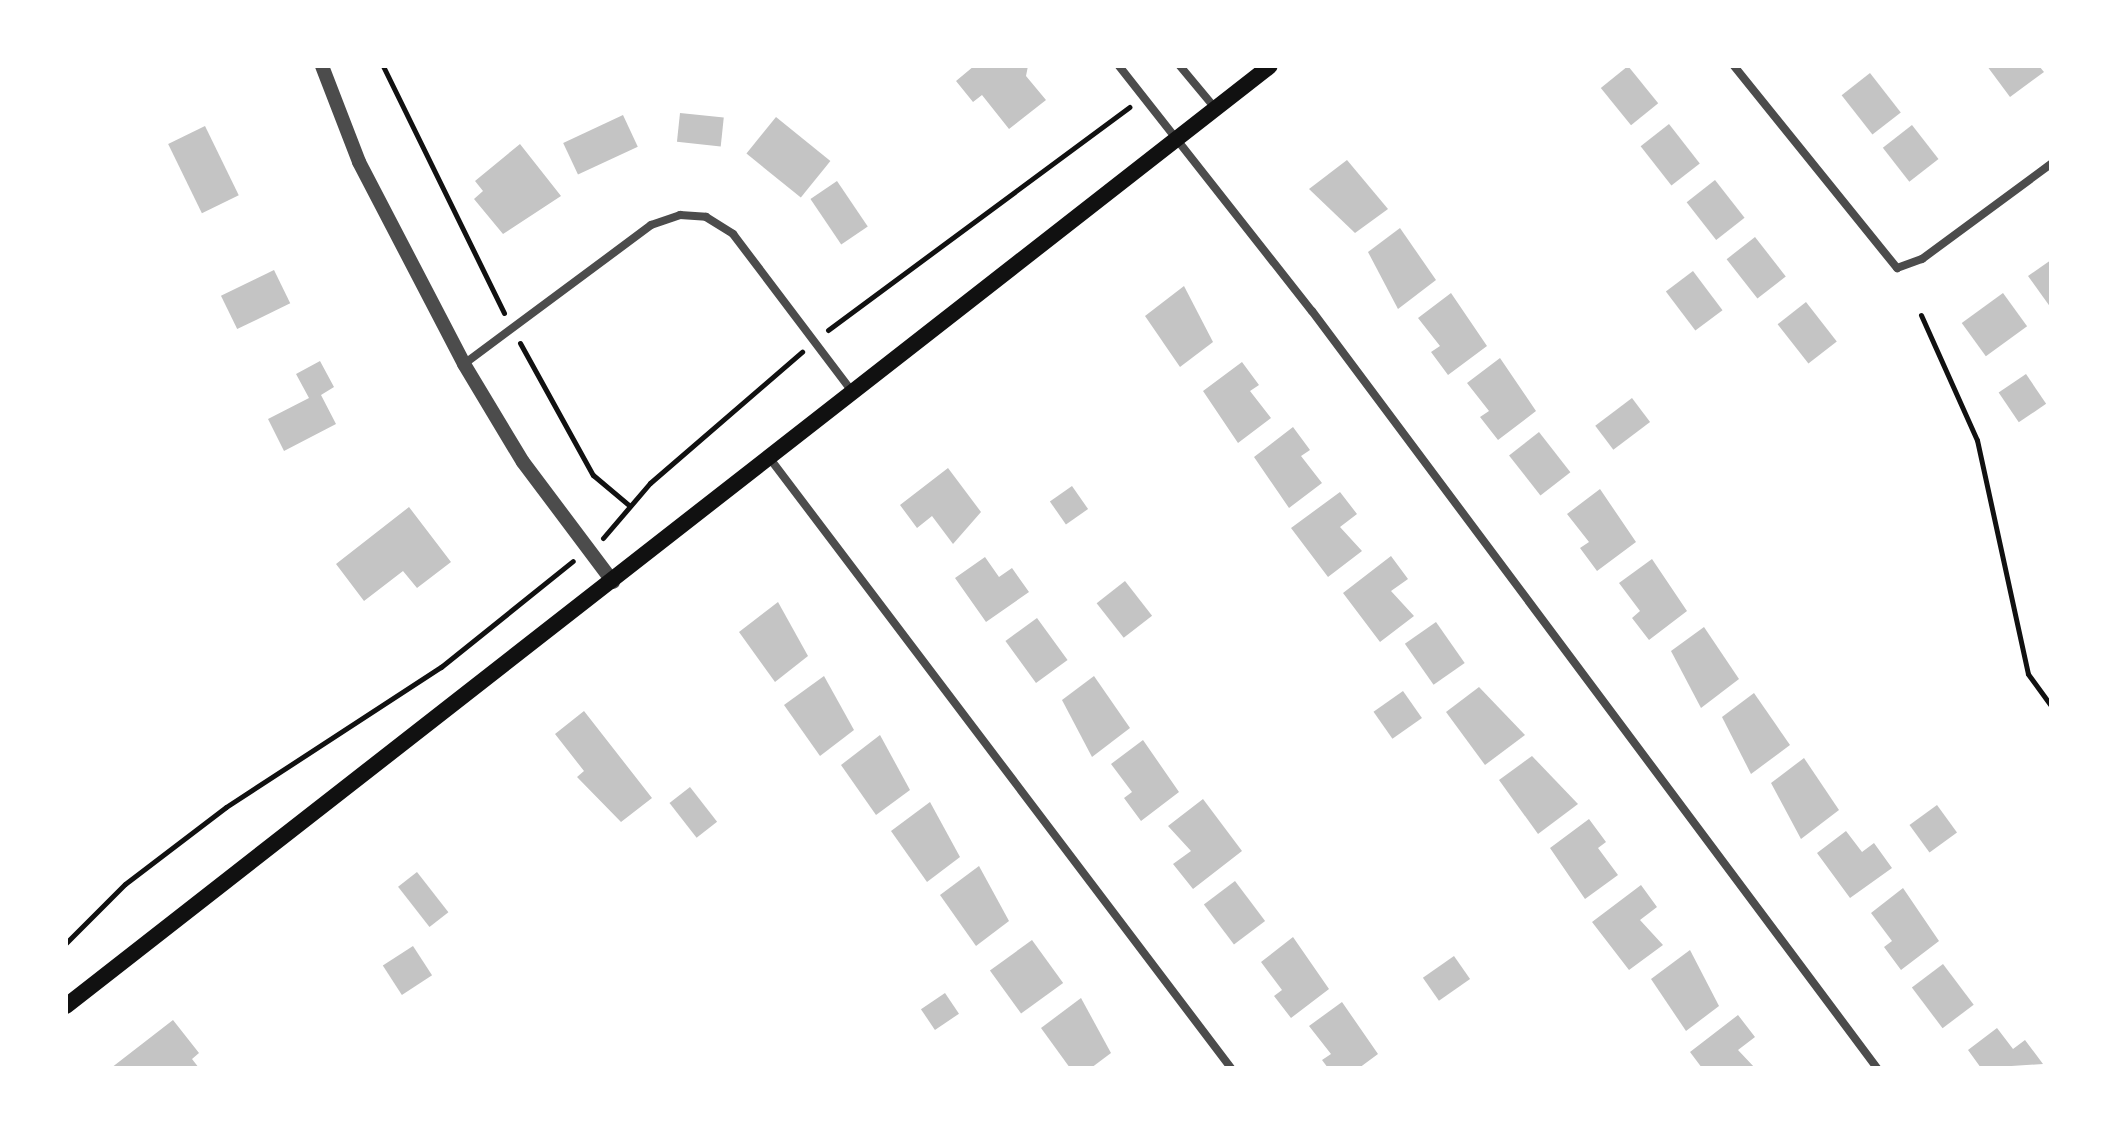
<!DOCTYPE html>
<style>
body{margin:0}
#map{position:relative;width:2117px;height:1134px;overflow:hidden;background:#fff;font-family:Overpass,sans-serif}
div>[style]{position:absolute}
.building>*{inset:0;background:#c4c4c4;transform-origin:0 0}
.path>*{height:5px;margin:-2.5px;padding:0 2.5px;transform-origin:2.5px;border-radius:2.5px;background:#111}
.minor>*{height:8px;margin:-4px;padding:0 4px;transform-origin:4px;border-radius:4px;background:#4c4c4c}
.tertiary>*{height:14px;margin:-7px;padding:0 7px;transform-origin:7px;border-radius:7px;background:#4c4c4c}
.secondary>*{height:16px;margin:-8px;padding:0 8px;transform-origin:8px;border-radius:8px;background:#111}
span{translate:-50% -50%;white-space:nowrap;text-align:center;line-height:1.15;-webkit-text-stroke:6px #fff;paint-order:stroke}
.frame{position:absolute;inset:0;border:68px solid #fff;pointer-events:none}
</style>
<div id="map">
<div class="building">
<i style="clip-path:polygon(974px 66px,1028px 66px,1026px 76px,1046px 100px,1009px 129px,982px 95px,973px 102px,956px 81px)"></i>
<i style="left:1628px;top:66px;width:48px;height:35px;rotate:51deg"></i>
<i style="clip-path:polygon(1987px 66px,2039px 66px,2044px 72px,2010px 97px)"></i>
<i style="left:1870px;top:73px;width:50px;height:36px;rotate:52deg"></i>
<i style="left:680px;top:113px;width:44px;height:29px;rotate:6deg"></i>
<i style="left:623px;top:115px;width:35px;height:66px;rotate:65deg"></i>
<i style="left:776px;top:117px;width:70px;height:47px;rotate:39deg"></i>
<i style="left:1669px;top:124px;width:50px;height:36px;rotate:52deg"></i>
<i style="left:1912px;top:125px;width:43px;height:37px;rotate:52deg"></i>
<i style="left:205px;top:126px;width:77px;height:41px;rotate:64deg"></i>
<i style="clip-path:polygon(520px 144px,561px 196px,503px 234px,474px 199px,483px 191px,475px 181px)"></i>
<i style="clip-path:polygon(1347px 160px,1388px 209px,1355px 233px,1309px 189px)"></i>
<i style="left:1715px;top:180px;width:48px;height:36px;rotate:52deg"></i>
<i style="left:837px;top:181px;width:55px;height:32px;rotate:56deg"></i>
<i style="clip-path:polygon(1400px 228px,1436px 280px,1398px 309px,1368px 252px)"></i>
<i style="left:1755px;top:237px;width:50px;height:36px;rotate:52deg"></i>
<i style="clip-path:polygon(2051px 260px,2051px 308px,2028px 276px)"></i>
<i style="left:274px;top:270px;width:37px;height:59px;rotate:64deg"></i>
<i style="left:1693px;top:271px;width:49px;height:34px;rotate:53deg"></i>
<i style="clip-path:polygon(1184px 286px,1213px 342px,1180px 367px,1145px 316px)"></i>
<i style="clip-path:polygon(1451px 293px,1487px 346px,1448px 375px,1431px 352px,1440px 346px,1418px 318px)"></i>
<i style="left:2003px;top:293px;width:41px;height:51px;rotate:54deg"></i>
<i style="left:1806px;top:302px;width:50px;height:36px;rotate:52deg"></i>
<i style="clip-path:polygon(1500px 358px,1536px 411px,1498px 440px,1480px 417px,1489px 411px,1467px 383px)"></i>
<i style="clip-path:polygon(320px 361px,334px 387px,321px 395px,336px 424px,284px 451px,268px 419px,309px 398px,296px 374px)"></i>
<i style="clip-path:polygon(1242px 362px,1259px 385px,1250px 391px,1271px 418px,1238px 443px,1203px 391px)"></i>
<i style="left:2026px;top:374px;width:36px;height:33px;rotate:56deg"></i>
<i style="left:1632px;top:398px;width:30px;height:46px;rotate:53deg"></i>
<i style="clip-path:polygon(1293px 427px,1310px 450px,1301px 456px,1322px 483px,1289px 508px,1254px 457px)"></i>
<i style="left:1539px;top:432px;width:51px;height:38px;rotate:52deg"></i>
<i style="clip-path:polygon(948px 468px,981px 512px,953px 544px,932px 516px,917px 528px,900px 505px)"></i>
<i style="left:1072px;top:486px;width:28px;height:27px;rotate:55deg"></i>
<i style="clip-path:polygon(1600px 489px,1636px 542px,1597px 571px,1580px 548px,1589px 542px,1567px 514px)"></i>
<i style="clip-path:polygon(1340px 492px,1357px 514px,1340px 527px,1362px 551px,1328px 577px,1291px 528px)"></i>
<i style="clip-path:polygon(409px 507px,451px 562px,417px 588px,403px 571px,364px 601px,336px 564px)"></i>
<i style="clip-path:polygon(1391px 556px,1408px 579px,1391px 591px,1414px 616px,1380px 642px,1343px 593px)"></i>
<i style="clip-path:polygon(985px 557px,999px 577px,1012px 568px,1029px 592px,986px 622px,955px 578px)"></i>
<i style="clip-path:polygon(1652px 559px,1687px 611px,1649px 640px,1632px 618px,1640px 611px,1619px 583px)"></i>
<i style="left:1125px;top:581px;width:44px;height:36px;rotate:52deg"></i>
<i style="clip-path:polygon(778px 602px,808px 656px,775px 682px,739px 632px)"></i>
<i style="left:1037px;top:618px;width:52px;height:39px;rotate:54deg"></i>
<i style="left:1436px;top:622px;width:50px;height:38px;rotate:55deg"></i>
<i style="clip-path:polygon(1704px 627px,1739px 679px,1701px 708px,1671px 651px)"></i>
<i style="clip-path:polygon(824px 676px,854px 730px,820px 756px,784px 705px)"></i>
<i style="clip-path:polygon(1094px 676px,1130px 728px,1092px 757px,1062px 700px)"></i>
<i style="clip-path:polygon(1479px 687px,1525px 735px,1485px 765px,1446px 712px)"></i>
<i style="left:1403px;top:691px;width:33px;height:36px;rotate:55deg"></i>
<i style="clip-path:polygon(1754px 693px,1790px 745px,1751px 774px,1722px 717px)"></i>
<i style="clip-path:polygon(584px 711px,652px 798px,621px 822px,577px 777px,584px 771px,555px 734px)"></i>
<i style="clip-path:polygon(880px 735px,910px 790px,876px 815px,841px 765px)"></i>
<i style="clip-path:polygon(1143px 740px,1179px 792px,1141px 821px,1124px 798px,1132px 792px,1111px 764px)"></i>
<i style="clip-path:polygon(1532px 756px,1578px 804px,1538px 834px,1499px 780px)"></i>
<i style="clip-path:polygon(1804px 758px,1839px 810px,1801px 839px,1771px 783px)"></i>
<i style="left:690px;top:787px;width:44px;height:26px;rotate:52deg"></i>
<i style="clip-path:polygon(1203px 799px,1242px 851px,1193px 889px,1173px 864px,1191px 851px,1168px 826px)"></i>
<i style="clip-path:polygon(930px 802px,960px 857px,927px 882px,891px 831px)"></i>
<i style="left:1937px;top:805px;width:34px;height:34px;rotate:54deg"></i>
<i style="clip-path:polygon(1589px 819px,1606px 842px,1598px 848px,1618px 875px,1585px 899px,1550px 848px)"></i>
<i style="clip-path:polygon(1846px 831px,1862px 852px,1874px 843px,1892px 868px,1850px 898px,1817px 853px)"></i>
<i style="clip-path:polygon(979px 866px,1009px 921px,976px 946px,940px 895px)"></i>
<i style="left:417px;top:872px;width:51px;height:24px;rotate:52deg"></i>
<i style="left:1235px;top:881px;width:50px;height:39px;rotate:53deg"></i>
<i style="clip-path:polygon(1641px 885px,1657px 907px,1640px 920px,1663px 945px,1629px 970px,1592px 922px)"></i>
<i style="clip-path:polygon(1903px 888px,1939px 941px,1901px 970px,1884px 947px,1892px 941px,1871px 913px)"></i>
<i style="clip-path:polygon(1293px 937px,1329px 989px,1291px 1018px,1274px 996px,1282px 990px,1261px 962px)"></i>
<i style="left:1032px;top:940px;width:53px;height:52px;rotate:54deg"></i>
<i style="left:413px;top:946px;width:35px;height:36px;rotate:57deg"></i>
<i style="clip-path:polygon(1690px 950px,1719px 1006px,1686px 1031px,1651px 979px)"></i>
<i style="left:1454px;top:956px;width:28px;height:38px;rotate:55deg"></i>
<i style="left:1943px;top:964px;width:51px;height:39px;rotate:53deg"></i>
<i style="left:945px;top:993px;width:25px;height:29px;rotate:56deg"></i>
<i style="clip-path:polygon(1081px 998px,1111px 1053px,1091px 1068px,1070px 1068px,1041px 1028px)"></i>
<i style="clip-path:polygon(1342px 1002px,1378px 1054px,1359px 1068px,1328px 1068px,1322px 1060px,1331px 1054px,1309px 1026px)"></i>
<i style="clip-path:polygon(1738px 1015px,1755px 1037px,1738px 1050px,1755px 1068px,1702px 1068px,1690px 1052px)"></i>
<i style="clip-path:polygon(173px 1020px,199px 1053px,192px 1059px,199px 1068px,111px 1068px)"></i>
<i style="clip-path:polygon(1997px 1028px,2013px 1049px,2025px 1040px,2043px 1064px,1981px 1068px,1968px 1050px)"></i>
</div>
<div class="path">
<i style="left:383px;top:66px;width:275px;rotate:63.9deg"></i>
<i style="left:1921px;top:315px;width:137px;rotate:65.9deg"></i>
<i style="left:1977px;top:440px;width:239px;rotate:77.7deg"></i>
<i style="left:2028px;top:674px;width:39px;rotate:54deg"></i>
<i style="left:828px;top:330px;width:375px;rotate:-36.5deg"></i>
<i style="left:520px;top:343px;width:151px;rotate:61.1deg"></i>
<i style="left:593px;top:475px;width:48px;rotate:40deg"></i>
<i style="left:603px;top:538px;width:72px;rotate:-49.5deg"></i>
<i style="left:650px;top:483px;width:201px;rotate:-40.8deg"></i>
<i style="left:66px;top:943px;width:83px;rotate:-45deg"></i>
<i style="left:125px;top:884px;width:127px;rotate:-37.3deg"></i>
<i style="left:226px;top:807px;width:257px;rotate:-33.1deg"></i>
<i style="left:441px;top:667px;width:169px;rotate:-38.8deg"></i>
</div>
<div class="minor">
<i style="left:1119px;top:66px;width:312px;rotate:51.8deg"></i>
<i style="left:1312px;top:311px;width:945px;rotate:53.26deg"></i>
<i style="left:1180px;top:66px;width:55px;rotate:50.2deg"></i>
<i style="left:1734px;top:66px;width:260px;rotate:51.1deg"></i>
<i style="left:1897px;top:268px;width:27px;rotate:-20deg"></i>
<i style="left:1922px;top:259px;width:160px;rotate:-36.4deg"></i>
<i style="left:464px;top:364px;width:233px;rotate:-36.6deg"></i>
<i style="left:651px;top:225px;width:31px;rotate:-19deg"></i>
<i style="left:680px;top:215px;width:26px;rotate:4deg"></i>
<i style="left:706px;top:217px;width:32px;rotate:32deg"></i>
<i style="left:733px;top:234px;width:201px;rotate:52.9deg"></i>
<i style="left:771px;top:460px;width:762px;rotate:52.89deg"></i>
</div>
<div class="tertiary">
<i style="left:322px;top:66px;width:103px;rotate:68.9deg"></i>
<i style="left:359px;top:162px;width:228px;rotate:62.5deg"></i>
<i style="left:464px;top:364px;width:114px;rotate:59deg"></i>
<i style="left:523px;top:462px;width:150px;rotate:53.1deg"></i>
</div>
<div class="secondary">
<i style="left:66px;top:1006px;width:1527px;rotate:-37.98deg"></i>
</div>
<div class="frame"></div>
</div>
